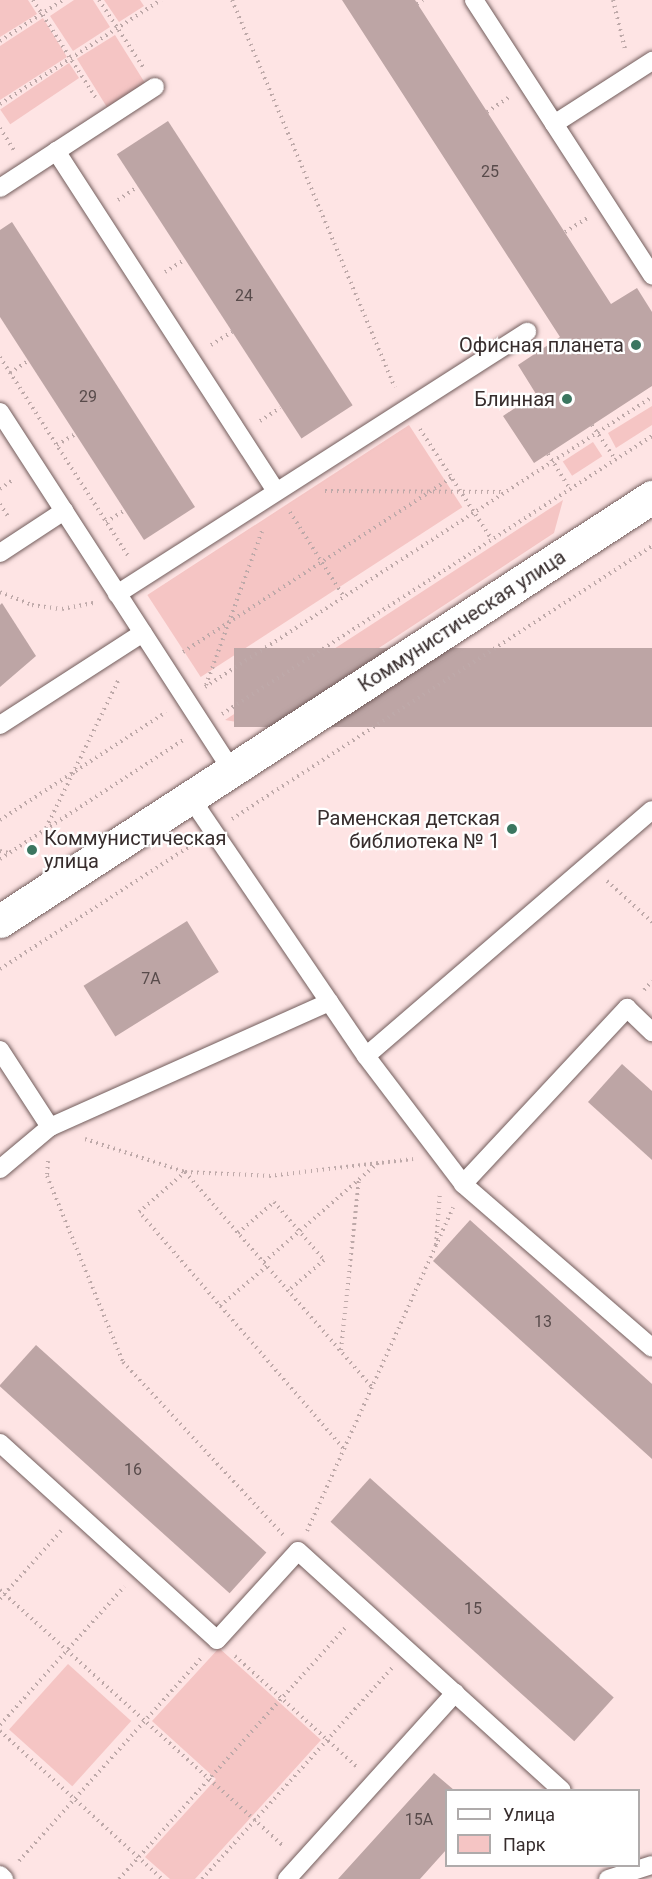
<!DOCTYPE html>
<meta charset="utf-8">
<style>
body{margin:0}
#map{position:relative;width:652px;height:1879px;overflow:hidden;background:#fee4e4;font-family:Roboto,sans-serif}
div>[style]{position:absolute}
.green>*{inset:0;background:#f5c5c4;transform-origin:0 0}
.building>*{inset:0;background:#bda5a5;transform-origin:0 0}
.path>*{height:4px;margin-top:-2px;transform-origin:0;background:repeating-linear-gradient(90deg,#bea9a9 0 1.5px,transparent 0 6px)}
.roads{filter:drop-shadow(0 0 2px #725d5c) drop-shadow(0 0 2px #725d5c)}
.lane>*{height:18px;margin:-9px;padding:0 9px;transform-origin:9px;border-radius:9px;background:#fff}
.secondary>*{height:33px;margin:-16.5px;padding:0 16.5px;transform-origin:16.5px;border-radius:16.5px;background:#fff}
.dots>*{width:16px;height:16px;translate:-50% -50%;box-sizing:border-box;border:3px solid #fff;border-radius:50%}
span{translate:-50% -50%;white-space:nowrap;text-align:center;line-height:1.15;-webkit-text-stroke:4.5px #fff;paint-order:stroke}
.number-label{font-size:16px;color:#584b4b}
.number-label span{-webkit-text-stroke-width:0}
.poi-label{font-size:20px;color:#372d2d}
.right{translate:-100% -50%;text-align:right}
.left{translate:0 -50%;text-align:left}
.street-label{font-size:20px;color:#372d2d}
.legend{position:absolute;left:445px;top:1789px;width:195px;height:78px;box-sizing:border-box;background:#fff;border:2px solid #afabab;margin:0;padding:8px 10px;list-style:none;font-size:18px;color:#372d2d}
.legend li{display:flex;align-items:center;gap:12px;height:30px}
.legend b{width:30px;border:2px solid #afabab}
</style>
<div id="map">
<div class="green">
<i style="clip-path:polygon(0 0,28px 0,37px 14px,0 37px)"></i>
<i style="clip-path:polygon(74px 0,93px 0,110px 27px,73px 51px,50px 16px)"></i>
<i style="clip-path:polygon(104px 0,140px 0,144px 6px,119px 22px)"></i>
<i style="clip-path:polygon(43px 18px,67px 57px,0 100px,0 46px)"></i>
<i style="left:115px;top:35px;width:62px;height:45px;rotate:58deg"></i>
<i style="left:69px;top:63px;width:18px;height:83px;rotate:56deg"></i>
<i style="clip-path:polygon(652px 406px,652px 425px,616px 448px,608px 433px)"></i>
<i style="left:409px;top:425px;width:98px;height:312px;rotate:57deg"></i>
<i style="left:593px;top:442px;width:17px;height:36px;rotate:57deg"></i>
<i style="clip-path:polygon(563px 500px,554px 533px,260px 726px,225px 720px)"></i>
<i style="clip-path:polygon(219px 1648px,321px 1740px,195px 1879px,170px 1879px,145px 1857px,216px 1779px,152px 1721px)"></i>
<i style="left:68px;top:1664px;width:85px;height:88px;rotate:42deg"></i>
</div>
<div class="building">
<i style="clip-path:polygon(342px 0,415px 0,611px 304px,637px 288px,652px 312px,652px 386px,534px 463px,503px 416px,536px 394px,518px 365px,560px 337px)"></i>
<i style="left:168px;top:121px;width:339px;height:61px;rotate:57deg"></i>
<i style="clip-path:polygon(12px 222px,195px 507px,144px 540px,0 317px,0 230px)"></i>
<i style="clip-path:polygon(2px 603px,36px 656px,0 687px,0 605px)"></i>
<i style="left:652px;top:648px;width:79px;height:418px;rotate:90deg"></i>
<i style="left:187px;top:921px;width:60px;height:122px;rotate:58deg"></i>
<i style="clip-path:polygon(622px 1064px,652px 1091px,652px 1160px,588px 1102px)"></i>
<i style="clip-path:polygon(470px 1220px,652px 1384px,652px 1459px,433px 1261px)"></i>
<i style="left:36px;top:1345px;width:310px;height:55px;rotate:42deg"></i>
<i style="left:370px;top:1478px;width:328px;height:59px;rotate:42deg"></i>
<i style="clip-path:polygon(434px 1773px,454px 1790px,446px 1790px,446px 1850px,420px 1879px,338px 1879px)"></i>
</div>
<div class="path">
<i style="left:33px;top:0;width:117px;rotate:57.3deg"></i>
<i style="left:99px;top:0;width:80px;rotate:56.7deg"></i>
<i style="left:232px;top:0;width:420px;rotate:67.2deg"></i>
<i style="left:613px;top:0;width:50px;rotate:76.2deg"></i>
<i style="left:417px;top:4px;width:7px;rotate:-34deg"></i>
<i style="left:0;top:41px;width:75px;rotate:-33.1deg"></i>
<i style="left:0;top:104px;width:192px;rotate:-32.9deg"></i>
<i style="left:487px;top:112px;width:27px;rotate:-34deg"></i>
<i style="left:0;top:128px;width:26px;rotate:58deg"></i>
<i style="left:118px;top:200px;width:23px;rotate:-34deg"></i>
<i style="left:565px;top:232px;width:26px;rotate:-32deg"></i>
<i style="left:165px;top:272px;width:22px;rotate:-32deg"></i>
<i style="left:211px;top:345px;width:25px;rotate:-32deg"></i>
<i style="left:0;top:357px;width:238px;rotate:57.2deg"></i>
<i style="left:10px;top:373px;width:22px;rotate:-34deg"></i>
<i style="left:260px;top:421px;width:24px;rotate:-33deg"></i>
<i style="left:592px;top:425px;width:41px;rotate:55.9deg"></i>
<i style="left:420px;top:429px;width:132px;rotate:57deg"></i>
<i style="left:57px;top:445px;width:21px;rotate:-31deg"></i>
<i style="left:548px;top:454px;width:41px;rotate:57.8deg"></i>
<i style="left:0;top:489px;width:17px;rotate:-36deg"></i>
<i style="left:325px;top:491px;width:178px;rotate:0.3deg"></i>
<i style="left:0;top:504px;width:17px;rotate:57deg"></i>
<i style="left:290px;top:512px;width:101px;rotate:57.6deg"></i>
<i style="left:106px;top:522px;width:22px;rotate:-32deg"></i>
<i style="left:0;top:592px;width:35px;rotate:22deg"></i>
<i style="left:32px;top:605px;width:30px;rotate:8deg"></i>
<i style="left:62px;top:609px;width:33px;rotate:-11deg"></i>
<i style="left:183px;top:652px;width:321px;rotate:-33deg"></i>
<i style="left:206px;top:685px;width:164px;rotate:-70deg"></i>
<i style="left:205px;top:687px;width:533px;rotate:-32.97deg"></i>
<i style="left:222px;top:714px;width:512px;rotate:-32.88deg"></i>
<i style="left:232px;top:819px;width:501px;rotate:-33.02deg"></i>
<i style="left:0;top:820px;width:198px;rotate:-33deg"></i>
<i style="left:46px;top:828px;width:166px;rotate:-63.9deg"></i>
<i style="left:0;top:851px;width:9px;rotate:13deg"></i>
<i style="left:0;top:859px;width:218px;rotate:-33deg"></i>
<i style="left:607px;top:881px;width:61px;rotate:42.3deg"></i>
<i style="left:0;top:969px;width:230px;rotate:-32.9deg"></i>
<i style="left:644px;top:990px;width:12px;rotate:-48deg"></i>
<i style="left:85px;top:1139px;width:105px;rotate:18.3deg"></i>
<i style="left:185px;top:1172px;width:84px;rotate:2.7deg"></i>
<i style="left:269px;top:1176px;width:145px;rotate:-6.7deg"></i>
<i style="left:48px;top:1161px;width:15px;rotate:94deg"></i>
<i style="left:47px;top:1176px;width:201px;rotate:67.8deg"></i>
<i style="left:123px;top:1362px;width:236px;rotate:47.2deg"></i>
<i style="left:238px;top:1233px;width:48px;rotate:-40.7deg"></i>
<i style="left:274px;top:1202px;width:77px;rotate:49.2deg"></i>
<i style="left:324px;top:1260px;width:48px;rotate:139.3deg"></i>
<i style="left:436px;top:1245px;width:52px;rotate:-85.6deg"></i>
<i style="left:264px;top:1262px;width:152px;rotate:-41deg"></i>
<i style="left:220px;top:1306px;width:62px;rotate:-40.4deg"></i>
<i style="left:341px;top:1350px;width:172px;rotate:-84deg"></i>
<i style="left:343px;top:1448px;width:312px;rotate:-130.8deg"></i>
<i style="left:139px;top:1212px;width:61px;rotate:-41deg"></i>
<i style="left:185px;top:1172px;width:285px;rotate:49deg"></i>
<i style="left:307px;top:1531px;width:355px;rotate:-65.7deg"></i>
<i style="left:0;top:1590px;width:383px;rotate:42.1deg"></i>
<i style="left:0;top:1599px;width:93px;rotate:-48.1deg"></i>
<i style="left:235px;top:1656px;width:164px;rotate:42.3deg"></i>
<i style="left:0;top:1725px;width:186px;rotate:-48.1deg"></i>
<i style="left:0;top:1731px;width:219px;rotate:42.4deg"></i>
<i style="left:19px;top:1861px;width:274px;rotate:-48.1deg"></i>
<i style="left:119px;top:1879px;width:341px;rotate:-48deg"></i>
<i style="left:202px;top:1879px;width:284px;rotate:-48deg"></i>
</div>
<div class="roads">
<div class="lane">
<i style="left:474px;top:0;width:328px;rotate:57.1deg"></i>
<i style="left:554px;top:124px;width:117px;rotate:-32.7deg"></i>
<i style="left:56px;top:151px;width:405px;rotate:57.1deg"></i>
<i style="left:0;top:188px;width:185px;rotate:-33.1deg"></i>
<i style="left:0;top:412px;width:427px;rotate:57.1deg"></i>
<i style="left:0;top:553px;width:77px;rotate:-33.3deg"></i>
<i style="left:117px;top:594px;width:487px;rotate:-32.6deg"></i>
<i style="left:0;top:725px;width:170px;rotate:-32.8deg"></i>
<i style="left:190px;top:797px;width:313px;rotate:55.8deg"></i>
<i style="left:366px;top:1056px;width:161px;rotate:52.8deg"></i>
<i style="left:463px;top:1184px;width:250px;rotate:40.9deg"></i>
<i style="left:0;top:1050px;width:92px;rotate:57deg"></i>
<i style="left:366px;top:1056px;width:377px;rotate:-40.7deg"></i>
<i style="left:0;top:1169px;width:65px;rotate:-40deg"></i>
<i style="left:50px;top:1127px;width:306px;rotate:-24.1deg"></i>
<i style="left:463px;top:1184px;width:241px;rotate:-47deg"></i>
<i style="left:627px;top:1008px;width:35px;rotate:44deg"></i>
<i style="left:0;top:1443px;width:293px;rotate:42.2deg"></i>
<i style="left:217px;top:1640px;width:120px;rotate:-47.7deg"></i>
<i style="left:298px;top:1551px;width:356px;rotate:42.2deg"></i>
<i style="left:0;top:1875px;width:6px;rotate:45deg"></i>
<i style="left:287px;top:1879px;width:251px;rotate:-47.9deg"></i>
<i style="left:608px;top:1879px;width:46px;rotate:-17.7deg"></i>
</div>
<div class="secondary">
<i style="left:0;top:921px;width:778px;rotate:-33.04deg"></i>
</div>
</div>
<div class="dots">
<i style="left:636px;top:345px;background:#3b7660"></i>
<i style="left:567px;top:399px;background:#3b7660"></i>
<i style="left:512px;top:829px;background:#3b7660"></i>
<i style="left:32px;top:850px;background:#3b7660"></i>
</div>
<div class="number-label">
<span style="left:490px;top:172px">25</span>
<span style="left:244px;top:296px">24</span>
<span style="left:88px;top:397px">29</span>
<span style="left:151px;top:979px">7А</span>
<span style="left:543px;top:1322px">13</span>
<span style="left:133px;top:1470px">16</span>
<span style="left:473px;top:1609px">15</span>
<span style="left:419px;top:1820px">15А</span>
</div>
<div class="poi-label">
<span class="right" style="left:624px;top:345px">Офисная планета</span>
<span class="right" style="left:555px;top:399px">Блинная</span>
<span class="right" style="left:500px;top:830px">Раменская детская<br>библиотека № 1</span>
<span class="left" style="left:44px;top:850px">Коммунистическая<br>улица</span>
</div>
<div class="street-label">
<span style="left:462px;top:621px;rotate:-33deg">Коммунистическая улица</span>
</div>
<ul class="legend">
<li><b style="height:8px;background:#fff"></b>Улица</li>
<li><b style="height:16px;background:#f5c5c4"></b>Парк</li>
</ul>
</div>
